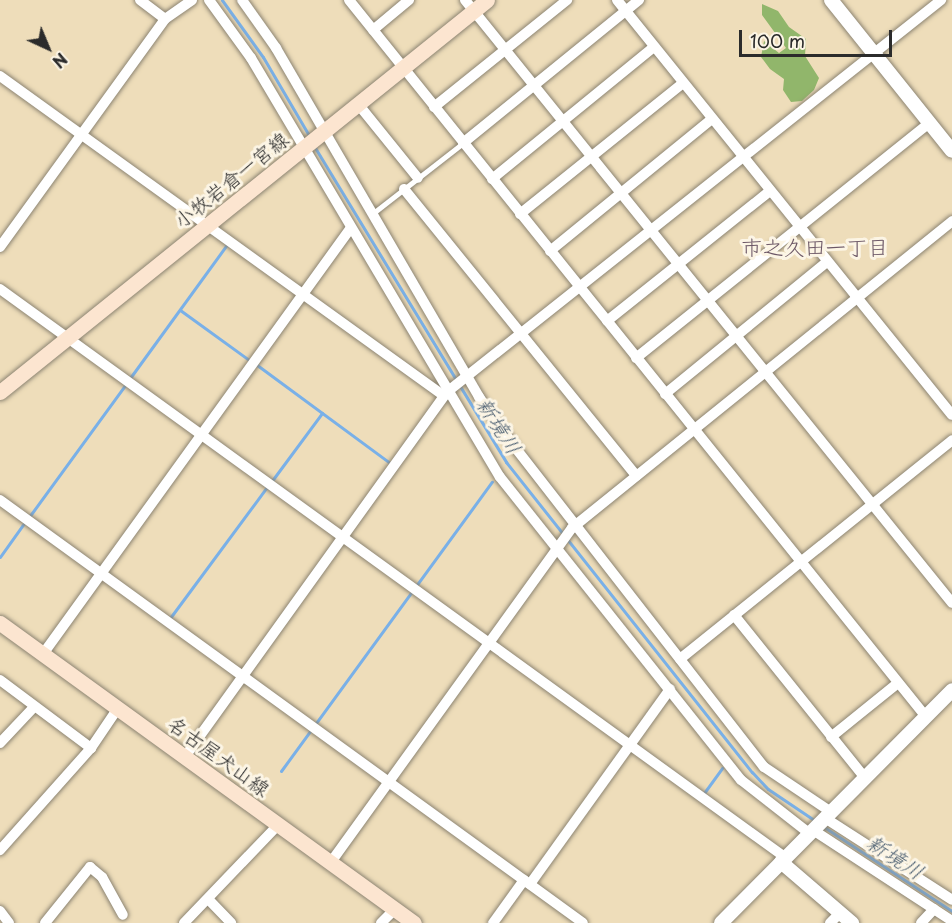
<!DOCTYPE html>
<meta charset="utf-8">
<style>
body{margin:0}
#map{position:relative;width:952px;height:923px;overflow:hidden;background:#eeddba;font-family:"Playpen Sans","Klee One",sans-serif}
div>[style]{position:absolute}
.forest>*{inset:0;background:#91b66b}
.stream>*{height:3px;margin:-1.5px;padding:0 1.5px;transform-origin:1.5px;border-radius:1.5px;background:#79b0e8}
.roads{filter:drop-shadow(0 0 2px #8c8472) drop-shadow(0 0 2px #8c8472)}
.service>*{height:5px;margin:-2.5px;padding:0 2.5px;transform-origin:2.5px;border-radius:2.5px;background:#fff}
.minor>*{height:10px;margin:-5px;padding:0 5px;transform-origin:5px;border-radius:5px;background:#fff}
.tertiary>*{height:14px;margin:-7px;padding:0 7px;transform-origin:7px;border-radius:7px;background:#fff}
.secondary>*{height:15px;margin:-7.5px;padding:0 7.5px;transform-origin:7.5px;border-radius:7.5px;background:#fce5d0}
span{translate:-50% -50%;white-space:nowrap;text-align:center;line-height:1.15;-webkit-text-stroke:6px #fcf5e5;paint-order:stroke}
.street-label{font-size:20px;color:#2b2b2b}
.neighbourhood-label{font-size:21px;color:#6c5766}
.water-label{font-size:21px;color:#465a6d;font-style:italic}
.north{position:absolute;left:18px;top:18px;width:60px;height:60px;-webkit-text-stroke:4px #fcf5e5;paint-order:stroke;rotate:136deg;font-size:16px;font-weight:700;line-height:24px;text-align:center;color:#2b2b2b}
.north::after{content:'';display:block;margin:auto;width:21px;height:27px;background:#2b2b2b;clip-path:polygon(50% 0,100% 100%,50% 72%,0 100%)}
.scale{position:absolute;left:739px;top:30px;width:153px;height:27px;box-sizing:border-box;border:3px solid #2b2b2b;border-top:0;padding-left:8px;font-size:18px;line-height:21px;white-space:nowrap;color:#2b2b2b;-webkit-text-stroke:4px #fcf5e5;paint-order:stroke}
</style>
<div id="map">
<div class="forest">
<i style="clip-path:polygon(762px 4px,778px 11px,789px 27px,806px 39px,805px 56px,819px 78px,814px 90px,802px 101px,791px 102px,783px 90px,784px 79px,770px 69px,761px 57px,764px 41px,779px 53px,786px 48px,762px 15px)"></i>
</div>
<div class="stream">
<i style="left:222px;top:0;width:70px;rotate:54.3deg"></i>
<i style="left:263px;top:57px;width:93px;rotate:59.6deg"></i>
<i style="left:314px;top:146px;width:370px;rotate:58.7deg"></i>
<i style="left:506px;top:462px;width:396px;rotate:51.6deg"></i>
<i style="left:752px;top:772px;width:23px;rotate:47deg"></i>
<i style="left:768px;top:789px;width:55px;rotate:34deg"></i>
<i style="left:180px;top:310px;width:85px;rotate:35.9deg"></i>
<i style="left:257px;top:365px;width:165px;rotate:36.4deg"></i>
<i style="left:130px;top:378px;width:167px;rotate:-54deg"></i>
<i style="left:271px;top:482px;width:86px;rotate:-53.5deg"></i>
<i style="left:29px;top:517px;width:165px;rotate:-53.9deg"></i>
<i style="left:0;top:557px;width:43px;rotate:-54.5deg"></i>
<i style="left:170px;top:618px;width:163px;rotate:-53.5deg"></i>
<i style="left:281px;top:771px;width:358px;rotate:-53.9deg"></i>
<i style="left:704px;top:793px;width:31px;rotate:-54deg"></i>
<i style="left:824px;top:827px;width:153px;rotate:33.3deg"></i>
</div>
<div class="roads">
<div class="service">
<i style="left:372px;top:214px;width:115px;rotate:-38deg"></i>
</div>
<div class="minor">
<i style="left:140px;top:0;width:31px;rotate:37deg"></i>
<i style="left:209px;top:0;width:72px;rotate:54.1deg"></i>
<i style="left:251px;top:58px;width:487px;rotate:59.3deg"></i>
<i style="left:500px;top:477px;width:387px;rotate:51.5deg"></i>
<i style="left:741px;top:780px;width:88px;rotate:38deg"></i>
<i style="left:242px;top:0;width:59px;rotate:54.7deg"></i>
<i style="left:276px;top:48px;width:404px;rotate:59.8deg"></i>
<i style="left:479px;top:397px;width:60px;rotate:54.5deg"></i>
<i style="left:514px;top:446px;width:407px;rotate:52.1deg"></i>
<i style="left:764px;top:767px;width:81px;rotate:33.9deg"></i>
<i style="left:349px;top:0;width:920px;rotate:51.17deg"></i>
<i style="left:465px;top:0;width:775px;rotate:51.07deg"></i>
<i style="left:617px;top:0;width:533px;rotate:51.09deg"></i>
<i style="left:373px;top:30px;width:47px;rotate:-39.8deg"></i>
<i style="left:0;top:76px;width:547px;rotate:35.78deg"></i>
<i style="left:358px;top:104px;width:95px;rotate:51deg"></i>
<i style="left:434px;top:107px;width:171px;rotate:-38.8deg"></i>
<i style="left:463px;top:143px;width:227px;rotate:-39.1deg"></i>
<i style="left:492px;top:179px;width:209px;rotate:-39.2deg"></i>
<i style="left:404px;top:189px;width:369px;rotate:51deg"></i>
<i style="left:520px;top:214px;width:209px;rotate:-38.8deg"></i>
<i style="left:0;top:247px;width:281px;rotate:-54.1deg"></i>
<i style="left:165px;top:19px;width:33px;rotate:-35deg"></i>
<i style="left:550px;top:251px;width:209px;rotate:-39.2deg"></i>
<i style="left:0;top:289px;width:970px;rotate:35.9deg"></i>
<i style="left:607px;top:321px;width:208px;rotate:-38.6deg"></i>
<i style="left:636px;top:358px;width:376px;rotate:-38.7deg"></i>
<i style="left:665px;top:394px;width:209px;rotate:-39.2deg"></i>
<i style="left:0;top:500px;width:720px;rotate:35.96deg"></i>
<i style="left:734px;top:615px;width:209px;rotate:51.2deg"></i>
<i style="left:43px;top:654px;width:524px;rotate:-54.16deg"></i>
<i style="left:680px;top:659px;width:349px;rotate:-38.8deg"></i>
<i style="left:0;top:680px;width:114px;rotate:36.8deg"></i>
<i style="left:91px;top:748px;width:137px;rotate:131.7deg"></i>
<i style="left:831px;top:737px;width:86px;rotate:-38.9deg"></i>
<i style="left:0;top:743px;width:48px;rotate:-46.7deg"></i>
<i style="left:91px;top:748px;width:48px;rotate:-56deg"></i>
<i style="left:184px;top:758px;width:451px;rotate:-54.3deg"></i>
<i style="left:447px;top:392px;width:631px;rotate:-38.43deg"></i>
<i style="left:825px;top:818px;width:151px;rotate:32.8deg"></i>
<i style="left:813px;top:830px;width:166px;rotate:33.2deg"></i>
<i style="left:331px;top:862px;width:412px;rotate:-54.2deg"></i>
<i style="left:572px;top:528px;width:489px;rotate:-38.9deg"></i>
<i style="left:530px;top:884px;width:240px;rotate:-54.3deg"></i>
<i style="left:209px;top:900px;width:32px;rotate:46deg"></i>
<i style="left:0;top:911px;width:15px;rotate:53deg"></i>
<i style="left:45px;top:923px;width:72px;rotate:-51.2deg"></i>
<i style="left:90px;top:867px;width:16px;rotate:40deg"></i>
<i style="left:102px;top:877px;width:43px;rotate:61.1deg"></i>
<i style="left:184px;top:923px;width:137px;rotate:-46.2deg"></i>
<i style="left:381px;top:923px;width:20px;rotate:-45deg"></i>
<i style="left:493px;top:923px;width:53px;rotate:-54.2deg"></i>
<i style="left:830px;top:923px;width:14px;rotate:-45deg"></i>
<i style="left:921px;top:923px;width:19px;rotate:-47deg"></i>
</div>
<div class="tertiary">
<i style="left:831px;top:0;width:193px;rotate:51.3deg"></i>
<i style="left:781px;top:862px;width:94px;rotate:40.7deg"></i>
<i style="left:721px;top:923px;width:328px;rotate:-45.2deg"></i>
</div>
<div class="secondary">
<i style="left:0;top:392px;width:625px;rotate:-38.83deg"></i>
<i style="left:0;top:623px;width:511px;rotate:35.93deg"></i>
</div>
</div>
<div class="street-label">
<span style="left:231px;top:180px;rotate:-39deg">小牧岩倉一宮線</span>
<span style="left:219px;top:756px;rotate:36deg">名古屋犬山線</span>
</div>
<div class="neighbourhood-label">
<span style="left:815px;top:246px">市之久田一丁目</span>
</div>
<div class="water-label">
<span style="left:500px;top:425px;rotate:57deg">新境川</span>
<span style="left:896px;top:856px;rotate:33deg">新境川</span>
</div>
<div class="north">N</div>
<div class="scale">100 m</div>
</div>
